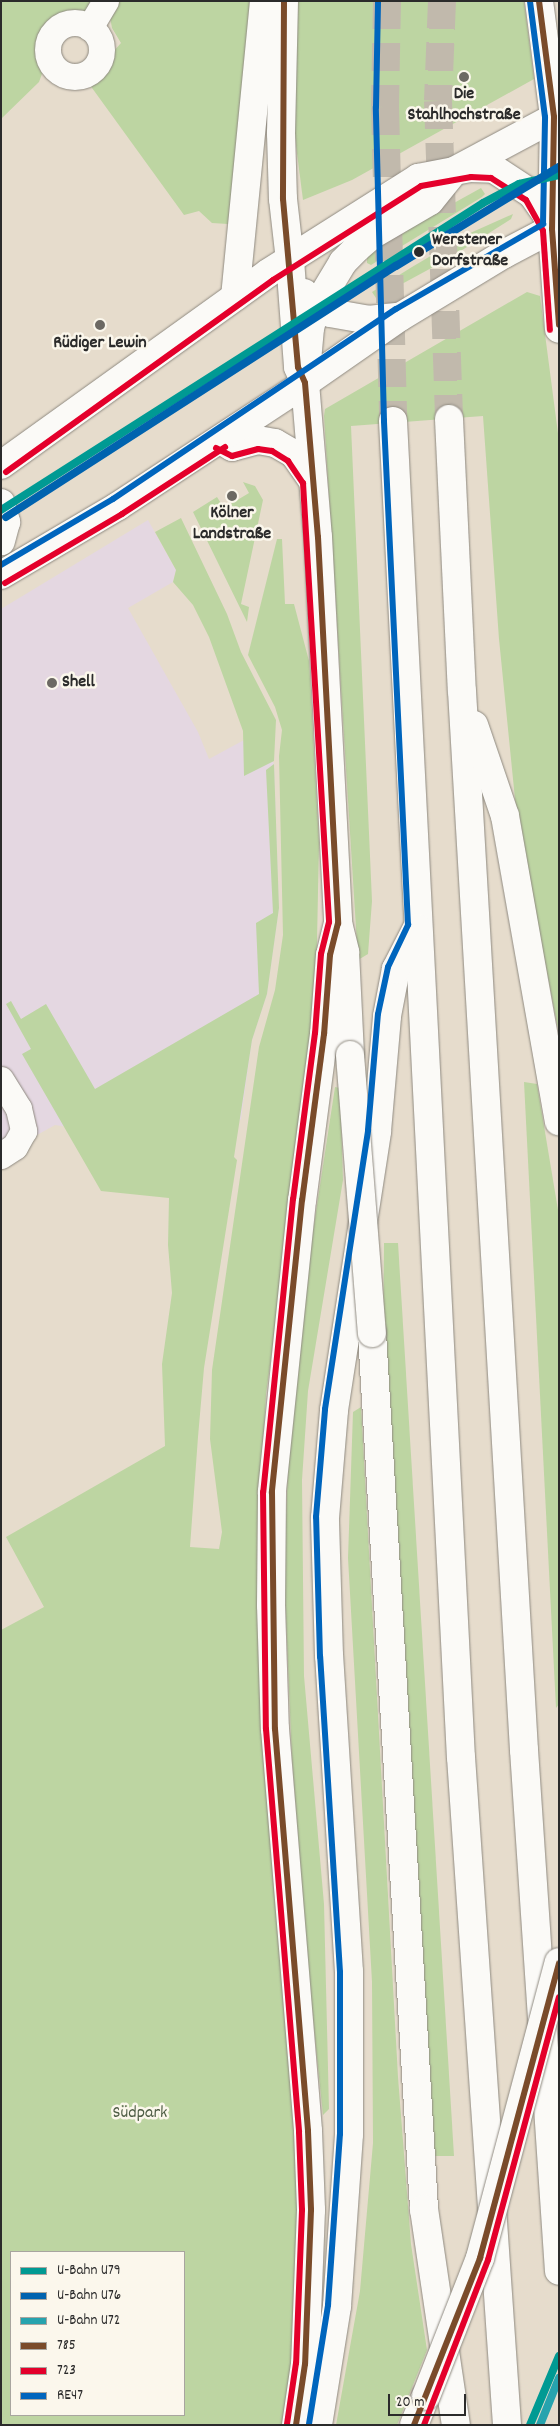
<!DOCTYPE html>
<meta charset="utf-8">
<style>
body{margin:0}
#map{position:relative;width:560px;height:2426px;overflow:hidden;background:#e6dccc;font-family:Dekko,sans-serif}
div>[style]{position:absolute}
.built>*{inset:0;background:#e4d7e1}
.green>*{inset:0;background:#bdd5a2}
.highway-tunnel>*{height:28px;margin-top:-14px;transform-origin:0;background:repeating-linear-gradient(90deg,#c1b9ac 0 28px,transparent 0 42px)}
.roads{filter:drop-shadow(0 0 1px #8f8a81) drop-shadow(0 0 1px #8f8a81)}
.street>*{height:26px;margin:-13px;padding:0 13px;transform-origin:13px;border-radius:13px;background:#fbfaf7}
.street>.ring{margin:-13px;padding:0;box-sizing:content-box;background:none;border:26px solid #fbfaf7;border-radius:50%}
.secondary>*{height:28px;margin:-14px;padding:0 14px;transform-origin:14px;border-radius:14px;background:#fbfaf7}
.primary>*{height:28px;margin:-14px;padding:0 14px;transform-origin:14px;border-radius:14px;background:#fbfaf7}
.highway>*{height:28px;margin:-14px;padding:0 14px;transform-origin:14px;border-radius:14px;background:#fbfaf7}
.bridges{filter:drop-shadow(0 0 1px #8f8a81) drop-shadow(0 0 1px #8f8a81)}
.primary-bridge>*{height:28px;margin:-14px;padding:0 14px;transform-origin:14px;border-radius:14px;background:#fbfaf7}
.highway-bridge>*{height:28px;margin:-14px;padding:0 14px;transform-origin:14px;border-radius:14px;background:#fbfaf7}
.bus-1>*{height:6px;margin:-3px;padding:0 3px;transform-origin:3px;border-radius:3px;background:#7a4b2a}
.bus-2>*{height:6px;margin:-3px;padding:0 3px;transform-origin:3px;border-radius:3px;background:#e4002b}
.bus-3>*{height:6px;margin:-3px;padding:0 3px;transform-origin:3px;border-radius:3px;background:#0065bd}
.metro-1>*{height:8px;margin:-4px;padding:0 4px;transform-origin:4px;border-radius:4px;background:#009a93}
.metro-2>*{height:8px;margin:-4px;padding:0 4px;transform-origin:4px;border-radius:4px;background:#0063af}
.metro-3>*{height:8px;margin:-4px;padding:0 4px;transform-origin:4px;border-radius:4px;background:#26a3ae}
.dots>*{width:14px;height:14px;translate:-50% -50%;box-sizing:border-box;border:2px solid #fbf7ec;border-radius:50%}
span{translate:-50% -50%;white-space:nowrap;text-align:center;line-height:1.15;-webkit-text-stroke:5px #fbf7ec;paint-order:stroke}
.poi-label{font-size:18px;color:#2b2b2b;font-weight:700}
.left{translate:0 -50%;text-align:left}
.stop-label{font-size:18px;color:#2b2b2b;font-weight:700}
.park-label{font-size:18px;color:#4d5c44}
.frame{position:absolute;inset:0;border:2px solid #2b2b2b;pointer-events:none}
.legend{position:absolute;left:10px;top:2251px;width:175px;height:165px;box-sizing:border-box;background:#fbf7ec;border:1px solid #a8a59f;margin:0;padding:6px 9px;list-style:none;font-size:15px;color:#2b2b2b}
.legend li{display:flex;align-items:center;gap:10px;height:25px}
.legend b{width:25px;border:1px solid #a8a59f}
.scale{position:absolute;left:388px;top:2394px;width:78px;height:22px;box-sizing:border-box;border:2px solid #2b2b2b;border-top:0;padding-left:6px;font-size:15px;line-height:18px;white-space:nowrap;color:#2b2b2b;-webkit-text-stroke:4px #fbf7ec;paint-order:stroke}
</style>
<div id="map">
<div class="built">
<i style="clip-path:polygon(148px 520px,176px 570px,173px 582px,128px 608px,198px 732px,209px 759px,259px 732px,274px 764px,279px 908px,267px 994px,252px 1040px,241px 1119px,208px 1148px,55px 1125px,1px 1155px,1px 609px)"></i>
</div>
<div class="green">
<i style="clip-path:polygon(1px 1px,97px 1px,81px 15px,53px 26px,44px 38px,43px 71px,39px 82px,1px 119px)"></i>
<i style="clip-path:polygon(112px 1px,255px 1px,228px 224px,212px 223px,199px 211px,184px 215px,87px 81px,121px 43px,112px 28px,108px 7px)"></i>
<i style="clip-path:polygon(292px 1px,524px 1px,534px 79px,352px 180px,303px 200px,294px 130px)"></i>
<i style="clip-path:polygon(481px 188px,485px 194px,482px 197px,371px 265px,367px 263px,367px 256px,398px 234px)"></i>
<i style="clip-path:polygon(513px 214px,511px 219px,448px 259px,376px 298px,372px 292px,412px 267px,468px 234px)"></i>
<i style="clip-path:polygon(527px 292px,540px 296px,559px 441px,559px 1034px,517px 819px,499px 639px,483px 416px,351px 426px,372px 901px,368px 954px,358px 960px,324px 416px,325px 409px)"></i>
<i style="clip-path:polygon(243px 482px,255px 486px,263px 500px,241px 604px,249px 607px,247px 622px,193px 512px,217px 497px,224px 508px,249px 493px)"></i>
<i style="clip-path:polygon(181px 518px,227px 614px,241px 652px,276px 720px,274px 761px,244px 776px,243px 731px,209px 637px,193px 605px,173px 582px,176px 570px,155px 532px)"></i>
<i style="clip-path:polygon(evenodd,277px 539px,282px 539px,285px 604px,294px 604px,309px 661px,319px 843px,315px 1040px,266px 1394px,259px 1515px,303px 2213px,287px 2425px,1px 2425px,1px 1630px,44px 1607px,6px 1537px,165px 1446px,162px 1364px,172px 1293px,168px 1245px,169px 1198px,101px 1191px,22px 1054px,31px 1049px,6px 1004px,11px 1001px,21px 1019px,46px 1004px,95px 1089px,259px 994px,256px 923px,273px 913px,266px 770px,274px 764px,279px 908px,267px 994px,252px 1040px,234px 1157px,237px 1160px,204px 1368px,198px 1437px,190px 1547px,219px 1549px,222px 1532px,210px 1439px,212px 1370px,259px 1047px,275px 990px,283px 935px,279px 756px,282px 730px,275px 707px,248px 655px,277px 539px,11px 2252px,184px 2252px,184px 2415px,11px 2415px,11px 2252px)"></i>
<i style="clip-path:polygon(524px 1082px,537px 1084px,559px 1216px,559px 1704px,556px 1708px)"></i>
<i style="clip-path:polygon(335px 1087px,340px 1088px,343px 1180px,308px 1391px,302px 1480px,304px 1676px,324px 1904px,329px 2109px,323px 2115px,308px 1971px,292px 1760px,284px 1571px,289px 1443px,310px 1251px)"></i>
<i style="clip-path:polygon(384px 1243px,398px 1243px,454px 2156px,431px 2156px,383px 1355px)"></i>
<i style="clip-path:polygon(361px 1407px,398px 2077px,411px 2244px,427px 2350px,397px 2425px,336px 2425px,360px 2291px,373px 2143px,372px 1982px,348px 1558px,353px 1412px)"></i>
</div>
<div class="highway-tunnel">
<i style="left:387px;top:1px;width:106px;rotate:91.1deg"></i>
<i style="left:385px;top:107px;width:314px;rotate:88.5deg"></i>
<i style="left:442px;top:1px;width:100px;rotate:92.3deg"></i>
<i style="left:438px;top:101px;width:318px;rotate:88deg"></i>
</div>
<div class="roads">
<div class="street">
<i class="ring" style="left:48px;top:23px;width:28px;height:28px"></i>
<i style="left:90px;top:28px;width:31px;rotate:-59deg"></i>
<i style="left:1px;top:1080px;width:34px;rotate:58deg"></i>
<i style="left:19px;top:1109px;width:23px;rotate:77deg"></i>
<i style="left:24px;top:1131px;width:18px;rotate:119deg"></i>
<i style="left:15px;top:1147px;width:17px;rotate:147deg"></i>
</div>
<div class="secondary">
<i style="left:304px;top:293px;width:18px;rotate:49deg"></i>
<i style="left:316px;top:307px;width:15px;rotate:23deg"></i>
<i style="left:330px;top:313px;width:39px;rotate:10deg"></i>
<i style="left:368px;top:320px;width:31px;rotate:-6deg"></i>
<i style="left:306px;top:372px;width:44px;rotate:-84.8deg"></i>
<i style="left:310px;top:328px;width:22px;rotate:-74deg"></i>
<i style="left:316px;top:307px;width:52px;rotate:-59deg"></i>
<i style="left:343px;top:262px;width:20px;rotate:-45deg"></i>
<i style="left:357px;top:248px;width:20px;rotate:-41deg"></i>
<i style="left:372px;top:235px;width:67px;rotate:-30.4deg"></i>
<i style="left:430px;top:201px;width:38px;rotate:-51deg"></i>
<i style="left:454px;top:171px;width:119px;rotate:-28.1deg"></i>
<i style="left:220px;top:440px;width:14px;rotate:30deg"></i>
<i style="left:232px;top:447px;width:27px;rotate:-15deg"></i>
<i style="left:258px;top:440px;width:17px;rotate:10deg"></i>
<i style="left:275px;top:443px;width:22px;rotate:30deg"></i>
<i style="left:294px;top:454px;width:32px;rotate:55deg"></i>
<i style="left:1px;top:465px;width:329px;rotate:-35.7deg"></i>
<i style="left:268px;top:273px;width:178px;rotate:-32.3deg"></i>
<i style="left:418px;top:178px;width:53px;rotate:-10.9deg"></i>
<i style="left:470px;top:168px;width:24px;rotate:2deg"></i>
<i style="left:494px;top:169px;width:45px;rotate:33.3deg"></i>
<i style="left:532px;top:194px;width:24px;rotate:55deg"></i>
<i style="left:546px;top:214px;width:16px;rotate:68deg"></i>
<i style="left:1px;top:503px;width:20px;rotate:75deg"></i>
<i style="left:6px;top:522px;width:20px;rotate:105deg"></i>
<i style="left:1px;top:575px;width:136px;rotate:-30.5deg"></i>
<i style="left:118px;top:506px;width:224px;rotate:-33.3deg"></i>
<i style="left:305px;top:383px;width:116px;rotate:-34.8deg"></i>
<i style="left:400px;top:317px;width:122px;rotate:-31.2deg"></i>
<i style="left:504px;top:254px;width:62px;rotate:-27.8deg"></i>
</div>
<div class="primary">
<i style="left:554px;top:117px;width:112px;rotate:91deg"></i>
<i style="left:552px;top:229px;width:100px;rotate:86deg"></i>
<i style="left:290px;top:260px;width:107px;rotate:85.7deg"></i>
<i style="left:298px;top:367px;width:17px;rotate:66deg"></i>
<i style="left:305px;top:383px;width:155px;rotate:85.2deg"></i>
<i style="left:318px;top:537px;width:387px;rotate:87deg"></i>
<i style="left:338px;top:923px;width:33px;rotate:104deg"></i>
<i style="left:330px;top:955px;width:79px;rotate:94.3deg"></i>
<i style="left:324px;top:1034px;width:167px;rotate:97.5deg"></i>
<i style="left:302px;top:1200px;width:294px;rotate:95.9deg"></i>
<i style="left:272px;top:1492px;width:113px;rotate:90.5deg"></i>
<i style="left:271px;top:1605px;width:124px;rotate:88.2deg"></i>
<i style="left:275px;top:1729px;width:403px;rotate:85.3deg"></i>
<i style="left:308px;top:2131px;width:79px;rotate:87.8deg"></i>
<i style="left:311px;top:2210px;width:154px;rotate:92.2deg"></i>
<i style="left:305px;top:2364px;width:62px;rotate:98.4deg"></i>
<i style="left:414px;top:2425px;width:31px;rotate:-68deg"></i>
</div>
<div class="highway">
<i style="left:284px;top:1px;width:132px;rotate:91.3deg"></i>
<i style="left:281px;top:133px;width:66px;rotate:88.3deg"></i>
<i style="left:283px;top:199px;width:61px;rotate:83.5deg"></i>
<i style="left:539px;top:1px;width:117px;rotate:82.6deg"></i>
<i style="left:235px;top:297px;width:297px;rotate:-84.4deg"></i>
<i style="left:449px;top:419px;width:272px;rotate:87.3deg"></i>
<i style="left:462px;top:691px;width:1061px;rotate:86.65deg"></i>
<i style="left:524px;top:1750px;width:522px;rotate:86.16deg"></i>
<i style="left:393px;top:421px;width:1338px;rotate:87.09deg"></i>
<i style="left:461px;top:1757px;width:670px;rotate:86.06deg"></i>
<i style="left:474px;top:725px;width:96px;rotate:71.2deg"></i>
<i style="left:505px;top:816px;width:310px;rotate:80deg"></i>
<i style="left:338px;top:923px;width:30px;rotate:76deg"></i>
<i style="left:345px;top:952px;width:103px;rotate:87.2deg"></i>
<i style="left:372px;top:1333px;width:878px;rotate:86.6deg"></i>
<i style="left:424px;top:2209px;width:218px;rotate:81.6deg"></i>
<i style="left:318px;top:2425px;width:121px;rotate:-80.9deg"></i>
<i style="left:337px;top:2306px;width:172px;rotate:-86deg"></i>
<i style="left:349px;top:2134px;width:162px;rotate:-90deg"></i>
<i style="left:349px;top:1972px;width:317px;rotate:-93.6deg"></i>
<i style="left:329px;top:1656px;width:138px;rotate:-91.7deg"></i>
<i style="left:325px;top:1518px;width:108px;rotate:-85.2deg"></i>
<i style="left:334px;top:1410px;width:282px;rotate:-81.2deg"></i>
<i style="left:377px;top:1131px;width:115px;rotate:-85deg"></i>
<i style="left:387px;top:1016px;width:48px;rotate:-79.2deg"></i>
<i style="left:396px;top:969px;width:46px;rotate:-62.9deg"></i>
</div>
</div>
<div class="bridges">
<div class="primary-bridge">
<i style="left:426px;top:2396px;width:148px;rotate:-68.6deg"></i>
<i style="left:480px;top:2258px;width:306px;rotate:-75.1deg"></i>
</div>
<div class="highway-bridge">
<i style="left:350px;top:1055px;width:279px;rotate:85.5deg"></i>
</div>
</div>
<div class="bus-1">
<i style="left:284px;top:1px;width:198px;rotate:90.3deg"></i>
<i style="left:283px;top:199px;width:169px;rotate:84.9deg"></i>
<i style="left:298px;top:367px;width:17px;rotate:66deg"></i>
<i style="left:305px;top:383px;width:155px;rotate:85.2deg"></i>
<i style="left:318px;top:537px;width:387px;rotate:87deg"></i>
<i style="left:338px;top:923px;width:33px;rotate:104deg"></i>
<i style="left:330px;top:955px;width:79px;rotate:94.3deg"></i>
<i style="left:324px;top:1034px;width:167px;rotate:97.5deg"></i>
<i style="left:302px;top:1200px;width:294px;rotate:95.9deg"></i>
<i style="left:272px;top:1492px;width:237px;rotate:89.3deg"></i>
<i style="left:275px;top:1729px;width:403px;rotate:85.3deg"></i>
<i style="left:308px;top:2131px;width:79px;rotate:87.8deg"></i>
<i style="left:311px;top:2210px;width:154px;rotate:92.2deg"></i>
<i style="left:305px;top:2364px;width:62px;rotate:98.4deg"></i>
<i style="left:539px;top:1px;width:117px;rotate:82.6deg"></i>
<i style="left:554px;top:117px;width:112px;rotate:91deg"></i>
<i style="left:552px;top:229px;width:96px;rotate:85.8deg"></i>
<i style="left:414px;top:2425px;width:180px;rotate:-68.4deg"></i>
<i style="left:480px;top:2258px;width:305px;rotate:-75deg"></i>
</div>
<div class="bus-2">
<i style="left:216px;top:448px;width:18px;rotate:27deg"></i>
<i style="left:232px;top:456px;width:27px;rotate:-15deg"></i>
<i style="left:258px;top:449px;width:14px;rotate:8deg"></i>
<i style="left:272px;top:451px;width:19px;rotate:32deg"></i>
<i style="left:288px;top:461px;width:27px;rotate:56deg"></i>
<i style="left:303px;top:483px;width:440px;rotate:86.6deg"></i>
<i style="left:329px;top:922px;width:33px;rotate:104deg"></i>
<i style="left:321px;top:954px;width:79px;rotate:94.3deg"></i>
<i style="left:315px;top:1033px;width:167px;rotate:97.5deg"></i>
<i style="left:293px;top:1199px;width:295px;rotate:95.8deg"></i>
<i style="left:263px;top:1492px;width:237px;rotate:89.3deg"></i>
<i style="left:266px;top:1729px;width:404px;rotate:85.3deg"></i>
<i style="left:299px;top:2132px;width:78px;rotate:87.8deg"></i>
<i style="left:302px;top:2210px;width:153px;rotate:92.2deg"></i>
<i style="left:296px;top:2363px;width:62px;rotate:98.4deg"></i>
<i style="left:6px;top:472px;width:329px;rotate:-35.7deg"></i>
<i style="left:273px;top:280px;width:175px;rotate:-32.4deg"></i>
<i style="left:421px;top:186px;width:51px;rotate:-10.2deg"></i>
<i style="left:471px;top:177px;width:20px;rotate:3deg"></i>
<i style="left:491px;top:178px;width:41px;rotate:32.2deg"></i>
<i style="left:526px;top:200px;width:35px;rotate:61deg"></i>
<i style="left:543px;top:231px;width:99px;rotate:86deg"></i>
<i style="left:5px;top:583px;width:136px;rotate:-30.5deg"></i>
<i style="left:122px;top:514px;width:123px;rotate:-33deg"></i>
<i style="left:424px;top:2425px;width:177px;rotate:-68.8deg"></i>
<i style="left:488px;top:2260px;width:272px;rotate:-74.9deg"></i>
</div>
<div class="bus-3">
<i style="left:1px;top:565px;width:130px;rotate:-30.5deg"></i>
<i style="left:113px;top:499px;width:341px;rotate:-33.9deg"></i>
<i style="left:396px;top:309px;width:170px;rotate:-30deg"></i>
<i style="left:543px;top:224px;width:107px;rotate:-88.9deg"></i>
<i style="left:545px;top:117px;width:116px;rotate:-97.4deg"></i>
<i style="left:309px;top:2424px;width:121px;rotate:-80.9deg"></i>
<i style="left:328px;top:2305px;width:171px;rotate:-86deg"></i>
<i style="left:340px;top:2134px;width:162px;rotate:-90deg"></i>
<i style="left:340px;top:1972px;width:316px;rotate:-93.6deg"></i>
<i style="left:320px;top:1657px;width:140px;rotate:-91.6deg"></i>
<i style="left:316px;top:1517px;width:108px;rotate:-85.2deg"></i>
<i style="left:325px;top:1409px;width:282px;rotate:-81.2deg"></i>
<i style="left:368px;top:1130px;width:116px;rotate:-85.1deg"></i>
<i style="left:378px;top:1014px;width:48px;rotate:-78deg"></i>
<i style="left:388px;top:967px;width:47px;rotate:-64.5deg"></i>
<i style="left:408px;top:925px;width:505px;rotate:-92.73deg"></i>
<i style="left:384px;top:421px;width:314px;rotate:-91.5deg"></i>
<i style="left:376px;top:107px;width:106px;rotate:-88.9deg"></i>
</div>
<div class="metro-1">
<i style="left:1px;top:510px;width:571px;rotate:-32.49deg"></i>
<i style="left:483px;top:203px;width:41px;rotate:-27.8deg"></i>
<i style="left:519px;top:184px;width:41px;rotate:-12.7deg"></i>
<i style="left:530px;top:2425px;width:75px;rotate:-67.2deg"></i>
</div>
<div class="metro-2">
<i style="left:6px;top:517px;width:464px;rotate:-32.8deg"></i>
<i style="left:396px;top:266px;width:191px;rotate:-31.3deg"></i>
</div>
<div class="metro-3">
<i style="left:540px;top:2425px;width:51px;rotate:-68deg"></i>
</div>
<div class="dots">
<i style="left:464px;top:77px;background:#6c6963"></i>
<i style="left:419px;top:252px;background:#2b2b2b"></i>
<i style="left:100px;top:325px;background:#6c6963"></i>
<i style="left:232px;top:496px;background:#6c6963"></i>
<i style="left:52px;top:683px;background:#6c6963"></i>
</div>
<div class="poi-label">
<span style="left:464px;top:106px">Die<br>Stahlhochstraße</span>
<span style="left:100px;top:344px">Rüdiger Lewin</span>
<span style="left:232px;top:525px">Kölner<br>Landstraße</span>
<span class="left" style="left:62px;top:683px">Shell</span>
</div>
<div class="stop-label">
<span class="left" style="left:432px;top:252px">Werstener<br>Dorfstraße</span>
</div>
<div class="park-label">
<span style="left:140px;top:2114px">Südpark</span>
</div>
<div class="frame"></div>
<ul class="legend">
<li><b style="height:6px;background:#009a93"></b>U-Bahn U79</li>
<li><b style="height:6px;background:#0063af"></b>U-Bahn U76</li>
<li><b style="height:6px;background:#26a3ae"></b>U-Bahn U72</li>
<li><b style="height:6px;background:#7a4b2a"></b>785</li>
<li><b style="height:6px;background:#e4002b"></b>723</li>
<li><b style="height:6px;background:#0065bd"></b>RE47</li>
</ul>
<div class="scale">20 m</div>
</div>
